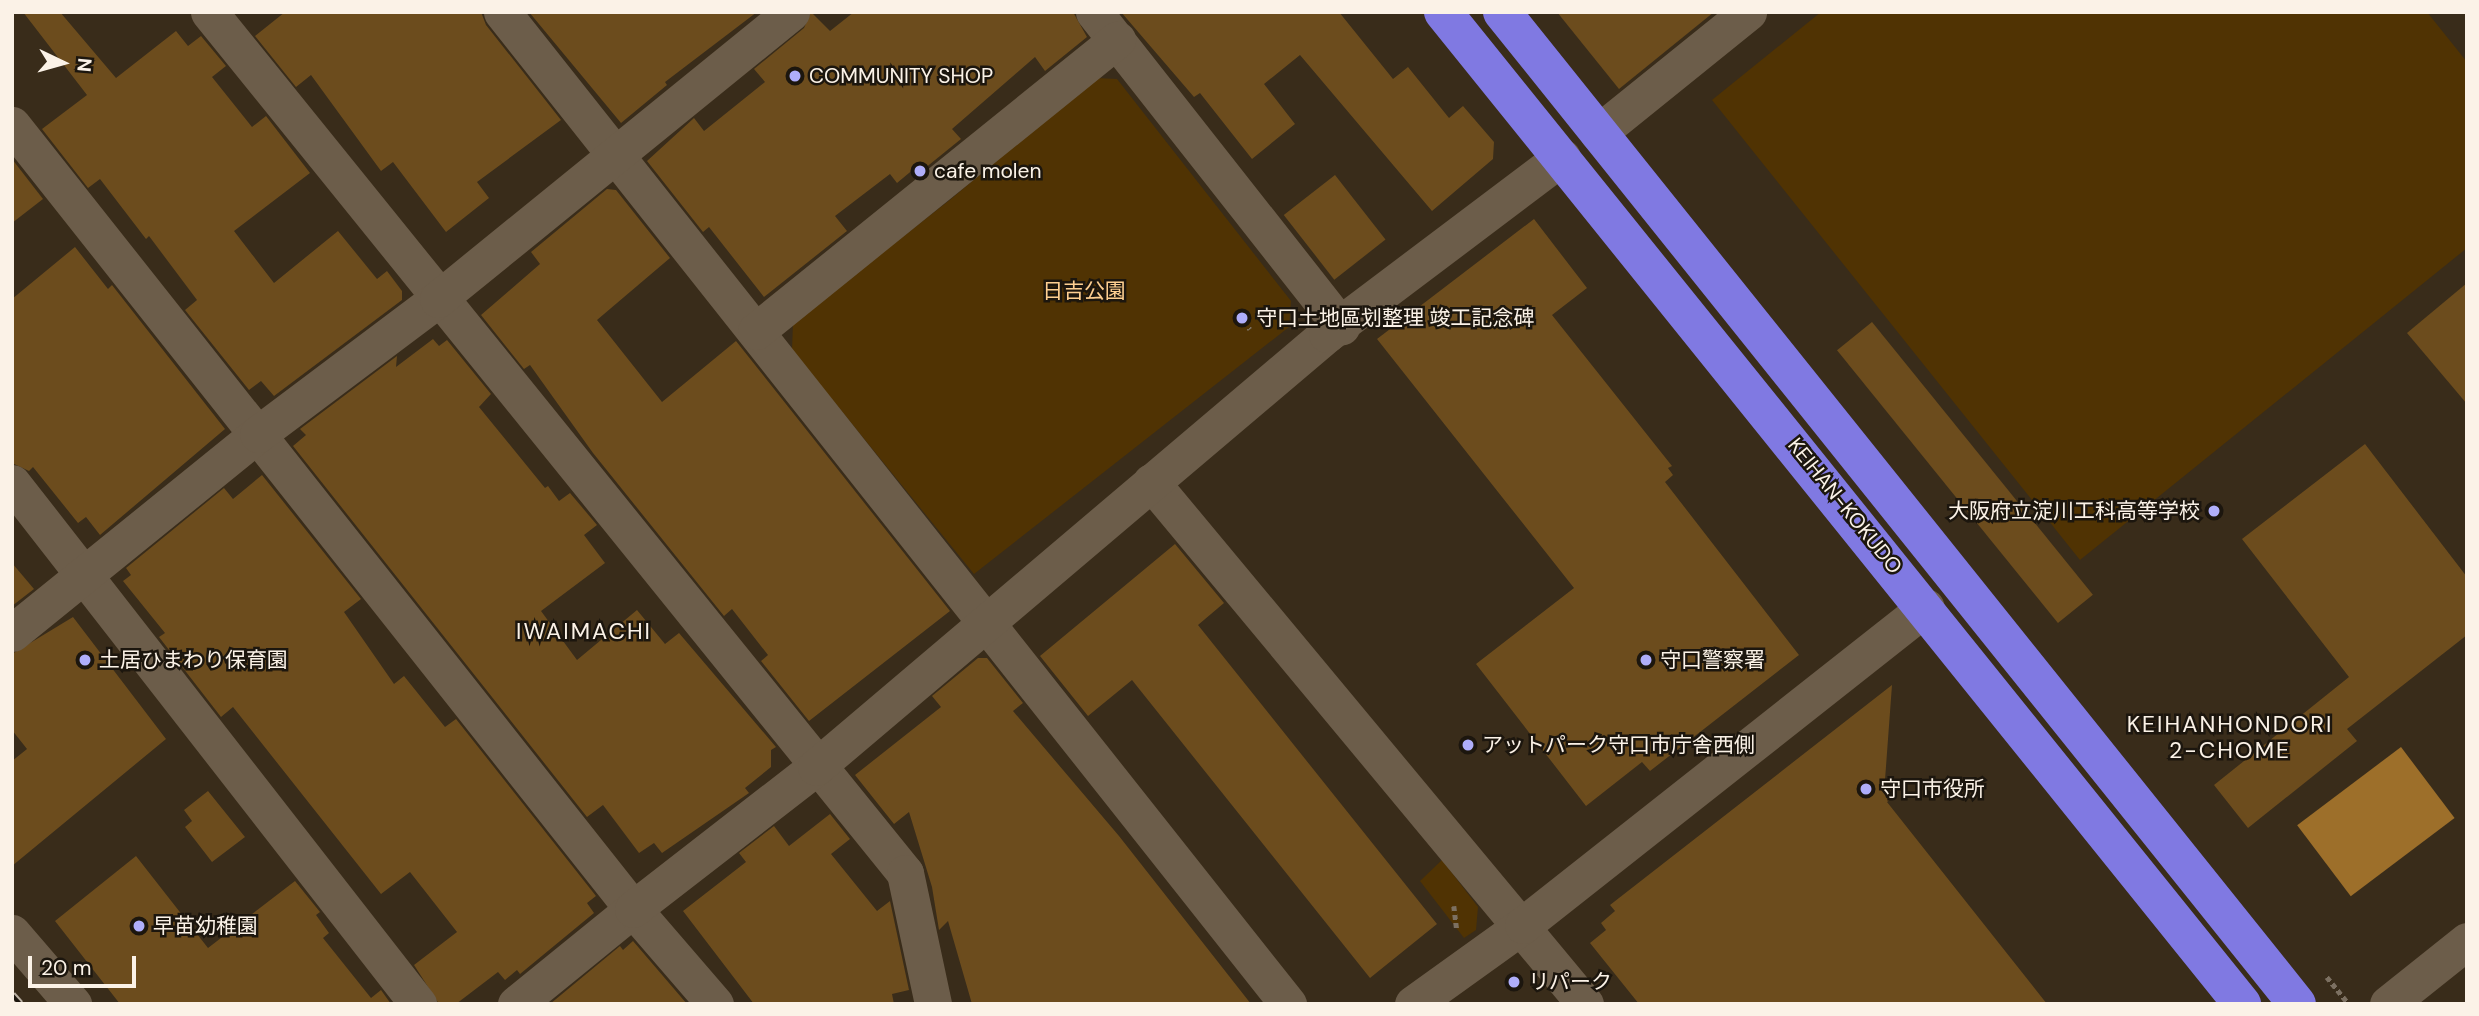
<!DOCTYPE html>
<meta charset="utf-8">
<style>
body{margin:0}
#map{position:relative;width:2479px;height:1016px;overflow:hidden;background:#392c1a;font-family:"DM Sans","Noto Sans JP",sans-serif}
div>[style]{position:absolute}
.green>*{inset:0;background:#503303}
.water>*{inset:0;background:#9d6f2a;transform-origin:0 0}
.building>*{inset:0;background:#6c4c1d;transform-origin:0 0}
.path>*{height:4.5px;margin-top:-2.25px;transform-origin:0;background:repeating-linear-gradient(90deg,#7c7061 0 5px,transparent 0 8.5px)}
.street>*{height:37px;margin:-18.5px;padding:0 18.5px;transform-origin:18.5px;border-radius:18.5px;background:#6c5d4a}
.highway>*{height:38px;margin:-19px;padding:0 19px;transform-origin:19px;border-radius:19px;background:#8079e2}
.rail>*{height:8px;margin-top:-4px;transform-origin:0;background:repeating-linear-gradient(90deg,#1c160e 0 16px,#bbb1a4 0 32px);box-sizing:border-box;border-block:2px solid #bbb1a4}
.dots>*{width:19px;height:19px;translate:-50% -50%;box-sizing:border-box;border:4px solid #1c160e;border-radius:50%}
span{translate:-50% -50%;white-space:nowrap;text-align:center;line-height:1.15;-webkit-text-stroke:5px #1c160e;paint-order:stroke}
.poi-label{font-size:21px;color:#fbf2e7}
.left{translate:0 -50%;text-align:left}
.right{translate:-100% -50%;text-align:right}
.park-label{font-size:21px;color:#fecf91}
.street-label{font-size:21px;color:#fbf2e7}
.neighbourhood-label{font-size:23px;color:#fbf2e7;letter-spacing:2px}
.frame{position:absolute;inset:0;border:14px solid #fbf2e7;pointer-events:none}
.north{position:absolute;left:28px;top:28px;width:70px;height:70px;-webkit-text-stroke:5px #1c160e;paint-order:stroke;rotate:95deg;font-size:19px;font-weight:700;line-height:28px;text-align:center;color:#fbf2e7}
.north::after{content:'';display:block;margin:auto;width:24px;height:32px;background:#fbf2e7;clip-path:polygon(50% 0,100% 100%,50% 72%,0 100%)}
.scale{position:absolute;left:28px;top:956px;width:108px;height:32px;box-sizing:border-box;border:4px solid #fbf2e7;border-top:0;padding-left:9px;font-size:21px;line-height:24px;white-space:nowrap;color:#fbf2e7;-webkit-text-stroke:5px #1c160e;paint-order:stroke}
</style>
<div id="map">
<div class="green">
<i style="clip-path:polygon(1821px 12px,2427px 12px,2467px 62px,2467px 248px,2080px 560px,1712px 100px)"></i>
<i style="clip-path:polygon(1095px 78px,1117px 79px,1291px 301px,1289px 327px,974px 574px,792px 350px,793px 323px,951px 199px)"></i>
<i style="clip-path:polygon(1442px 860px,1478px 907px,1476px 930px,1464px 938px,1420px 881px)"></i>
</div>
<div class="water">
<i style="left:2401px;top:747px;width:89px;height:130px;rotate:53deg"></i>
</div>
<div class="building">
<i style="clip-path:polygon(23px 12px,60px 12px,116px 78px,176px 31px,188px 46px,201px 36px,226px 66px,212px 77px,252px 127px,266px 116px,310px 173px,234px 231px,274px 283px,338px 231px,377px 279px,387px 271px,402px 291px,402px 300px,274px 396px,261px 381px,249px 390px,185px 310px,197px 300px,149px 236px,146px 239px,100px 179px,88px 188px,42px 129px,87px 95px)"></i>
<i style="clip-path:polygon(285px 12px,481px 12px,486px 25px,561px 120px,477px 182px,489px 198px,446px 232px,393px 162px,381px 171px,311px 75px,296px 87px,255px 36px)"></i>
<i style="clip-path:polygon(529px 12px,757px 12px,665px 82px,667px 85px,621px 123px)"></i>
<i style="clip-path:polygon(811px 12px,830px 31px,854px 12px,1073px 12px,1087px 37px,1045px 71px,1035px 57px,952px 129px,961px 139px,919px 173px,915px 168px,897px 183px,890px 174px,835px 216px,847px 231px,764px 297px,709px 227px,703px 232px,647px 161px,694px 118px,704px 131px,765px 82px,754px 69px,804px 28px)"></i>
<i style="clip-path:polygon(1121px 12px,1339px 12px,1393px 79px,1408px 67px,1449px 118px,1463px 106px,1494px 142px,1493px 159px,1432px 211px,1300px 55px,1264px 84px,1295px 124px,1252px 159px,1200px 93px,1194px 97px)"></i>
<i style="clip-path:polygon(1557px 12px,1714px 12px,1619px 89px)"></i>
<i style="clip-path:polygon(12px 159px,43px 199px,12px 223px)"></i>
<i style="left:1335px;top:175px;width:82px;height:65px;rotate:52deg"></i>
<i style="clip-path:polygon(607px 189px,616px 190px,670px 258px,597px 320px,662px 402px,736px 341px,950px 611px,809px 721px,761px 661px,768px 655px,732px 609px,724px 616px,593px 453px,530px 365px,524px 369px,481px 315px,540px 264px,531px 252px)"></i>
<i style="clip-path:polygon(1534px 219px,1587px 288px,1552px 315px,1672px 466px,1668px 468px,1673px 475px,1665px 482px,1799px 655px,1650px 771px,1642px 762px,1586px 806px,1476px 664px,1574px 588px,1377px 339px)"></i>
<i style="clip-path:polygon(75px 247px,108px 289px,112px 285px,225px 429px,100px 535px,86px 517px,78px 523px,33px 467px,29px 471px,12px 463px,12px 299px)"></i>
<i style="clip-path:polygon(2467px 283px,2467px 404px,2407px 333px)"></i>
<i style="left:1872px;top:322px;width:351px;height:45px;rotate:51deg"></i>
<i style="clip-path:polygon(433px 339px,439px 346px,447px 340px,491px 394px,479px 407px,545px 488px,548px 486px,559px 501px,570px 493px,597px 525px,584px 535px,605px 563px,541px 611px,577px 660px,637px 610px,665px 644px,679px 633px,776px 747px,771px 750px,771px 767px,745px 788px,749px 793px,662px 853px,654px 843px,639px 853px,603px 805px,587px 817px,293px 446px,306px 435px,300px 429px,397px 356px,396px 367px)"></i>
<i style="clip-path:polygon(2365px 444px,2467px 577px,2467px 635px,2347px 729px,2357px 741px,2248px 828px,2214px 785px,2349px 677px,2242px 539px)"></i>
<i style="clip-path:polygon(262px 475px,361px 599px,344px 612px,394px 684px,404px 676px,445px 727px,456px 719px,596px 896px,587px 903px,594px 913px,520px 974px,517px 970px,505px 980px,498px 972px,456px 1004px,439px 1004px,414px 965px,457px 932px,410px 872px,381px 894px,233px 707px,221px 717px,159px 637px,165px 633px,123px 581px,131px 575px,126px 568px,224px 488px,233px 499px)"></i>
<i style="clip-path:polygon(1175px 544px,1224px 603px,1198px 625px,1437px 924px,1370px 978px,1132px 680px,1088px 716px,1040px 656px)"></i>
<i style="clip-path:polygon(12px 563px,34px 589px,12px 606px)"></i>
<i style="clip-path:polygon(73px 617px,166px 739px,12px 866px,12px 761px,27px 749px,12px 730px,12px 654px)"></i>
<i style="clip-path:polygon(978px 658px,987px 658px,1023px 703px,1013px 711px,1119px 836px,1251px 1004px,972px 1004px,948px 921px,939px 930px,932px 887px,909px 812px,894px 824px,855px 775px,941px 707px,932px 696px)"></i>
<i style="clip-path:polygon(1892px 685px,1885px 780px,1896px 795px,1887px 802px,2047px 1004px,1639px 1004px,1590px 943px,1606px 930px,1601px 923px,1615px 911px,1610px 905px)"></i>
<i style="clip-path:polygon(208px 791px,245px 837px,212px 862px,185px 827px,192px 821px,184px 810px)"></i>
<i style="clip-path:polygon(830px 814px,850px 839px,831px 854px,877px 911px,890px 901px,909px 990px,892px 994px,894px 1004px,754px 1004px,683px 911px,746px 862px,739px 853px,774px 826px,789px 846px)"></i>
<i style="clip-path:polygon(136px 856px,208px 948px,295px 881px,320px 912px,316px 915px,329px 933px,323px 938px,371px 998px,381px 990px,391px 1004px,120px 1004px,55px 921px)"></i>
<i style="clip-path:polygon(633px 941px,687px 1004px,550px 1004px,620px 946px,623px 950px)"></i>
</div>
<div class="path">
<i style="left:1244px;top:321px;width:10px;rotate:53deg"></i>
<i style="left:1454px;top:906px;width:23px;rotate:83deg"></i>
<i style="left:2327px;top:977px;width:35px;rotate:51deg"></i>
</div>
<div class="street">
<i style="left:209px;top:12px;width:1107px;rotate:51.05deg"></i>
<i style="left:905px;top:873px;width:134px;rotate:77.9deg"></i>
<i style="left:502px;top:12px;width:1266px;rotate:51.61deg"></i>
<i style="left:1094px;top:12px;width:400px;rotate:51.8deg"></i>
<i style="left:12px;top:125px;width:1000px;rotate:51.62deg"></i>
<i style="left:633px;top:909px;width:151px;rotate:140.9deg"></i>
<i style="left:1598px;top:133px;width:193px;rotate:-38.9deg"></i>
<i style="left:756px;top:331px;width:464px;rotate:-38.9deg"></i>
<i style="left:1151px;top:482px;width:679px;rotate:50.26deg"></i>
<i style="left:12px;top:483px;width:661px;rotate:52.07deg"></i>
<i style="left:12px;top:633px;width:316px;rotate:-39deg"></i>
<i style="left:258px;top:434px;width:225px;rotate:-36.9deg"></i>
<i style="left:438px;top:299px;width:455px;rotate:-39.1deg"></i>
<i style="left:12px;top:933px;width:94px;rotate:49.3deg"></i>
<i style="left:715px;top:1004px;width:125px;rotate:-130.8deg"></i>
<i style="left:633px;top:909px;width:232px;rotate:-37.8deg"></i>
<i style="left:816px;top:767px;width:670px;rotate:-40.28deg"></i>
<i style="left:1327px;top:334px;width:294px;rotate:-37deg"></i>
<i style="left:1413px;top:1004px;width:135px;rotate:-35.7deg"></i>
<i style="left:1523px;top:925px;width:513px;rotate:-38.28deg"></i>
<i style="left:2388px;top:1004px;width:101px;rotate:-38.6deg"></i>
</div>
<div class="highway">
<i style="left:1443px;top:12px;width:1274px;rotate:51.15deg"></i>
<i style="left:1502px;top:12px;width:1271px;rotate:51.29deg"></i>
</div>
<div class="rail">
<i style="left:12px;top:995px;width:12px;rotate:48deg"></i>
</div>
<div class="dots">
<i style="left:795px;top:76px;background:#afaefa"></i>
<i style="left:920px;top:171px;background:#afaefa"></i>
<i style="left:1242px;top:318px;background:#afaefa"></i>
<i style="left:2214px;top:511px;background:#afaefa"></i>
<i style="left:85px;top:660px;background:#afaefa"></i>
<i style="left:1646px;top:660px;background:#afaefa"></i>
<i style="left:1468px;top:745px;background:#afaefa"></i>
<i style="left:1866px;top:789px;background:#afaefa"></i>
<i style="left:139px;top:926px;background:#afaefa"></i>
<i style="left:1514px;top:982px;background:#afaefa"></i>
</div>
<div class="poi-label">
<span class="left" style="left:809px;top:76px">COMMUNITY SHOP</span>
<span class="left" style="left:934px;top:171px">cafe molen</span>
<span class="left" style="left:1256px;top:318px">守口土地區划整理 竣工記念碑</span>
<span class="right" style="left:2200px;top:511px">大阪府立淀川工科高等学校</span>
<span class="left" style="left:99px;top:660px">土居ひまわり保育園</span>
<span class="left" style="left:1660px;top:660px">守口警察署</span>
<span class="left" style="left:1482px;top:745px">アットパーク守口市庁舎西側</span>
<span class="left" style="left:1880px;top:789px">守口市役所</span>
<span class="left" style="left:153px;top:926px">早苗幼稚園</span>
<span class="left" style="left:1528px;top:982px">リパーク</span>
</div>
<div class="park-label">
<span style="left:1084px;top:291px">日吉公園</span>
</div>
<div class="street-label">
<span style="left:1845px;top:506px;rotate:51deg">KEIHAN-KOKUDO</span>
</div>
<div class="neighbourhood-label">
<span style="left:584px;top:631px">IWAIMACHI</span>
<span style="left:2230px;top:737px">KEIHANHONDORI<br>2-CHOME</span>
</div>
<div class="frame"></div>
<div class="north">N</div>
<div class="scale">20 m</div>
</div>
